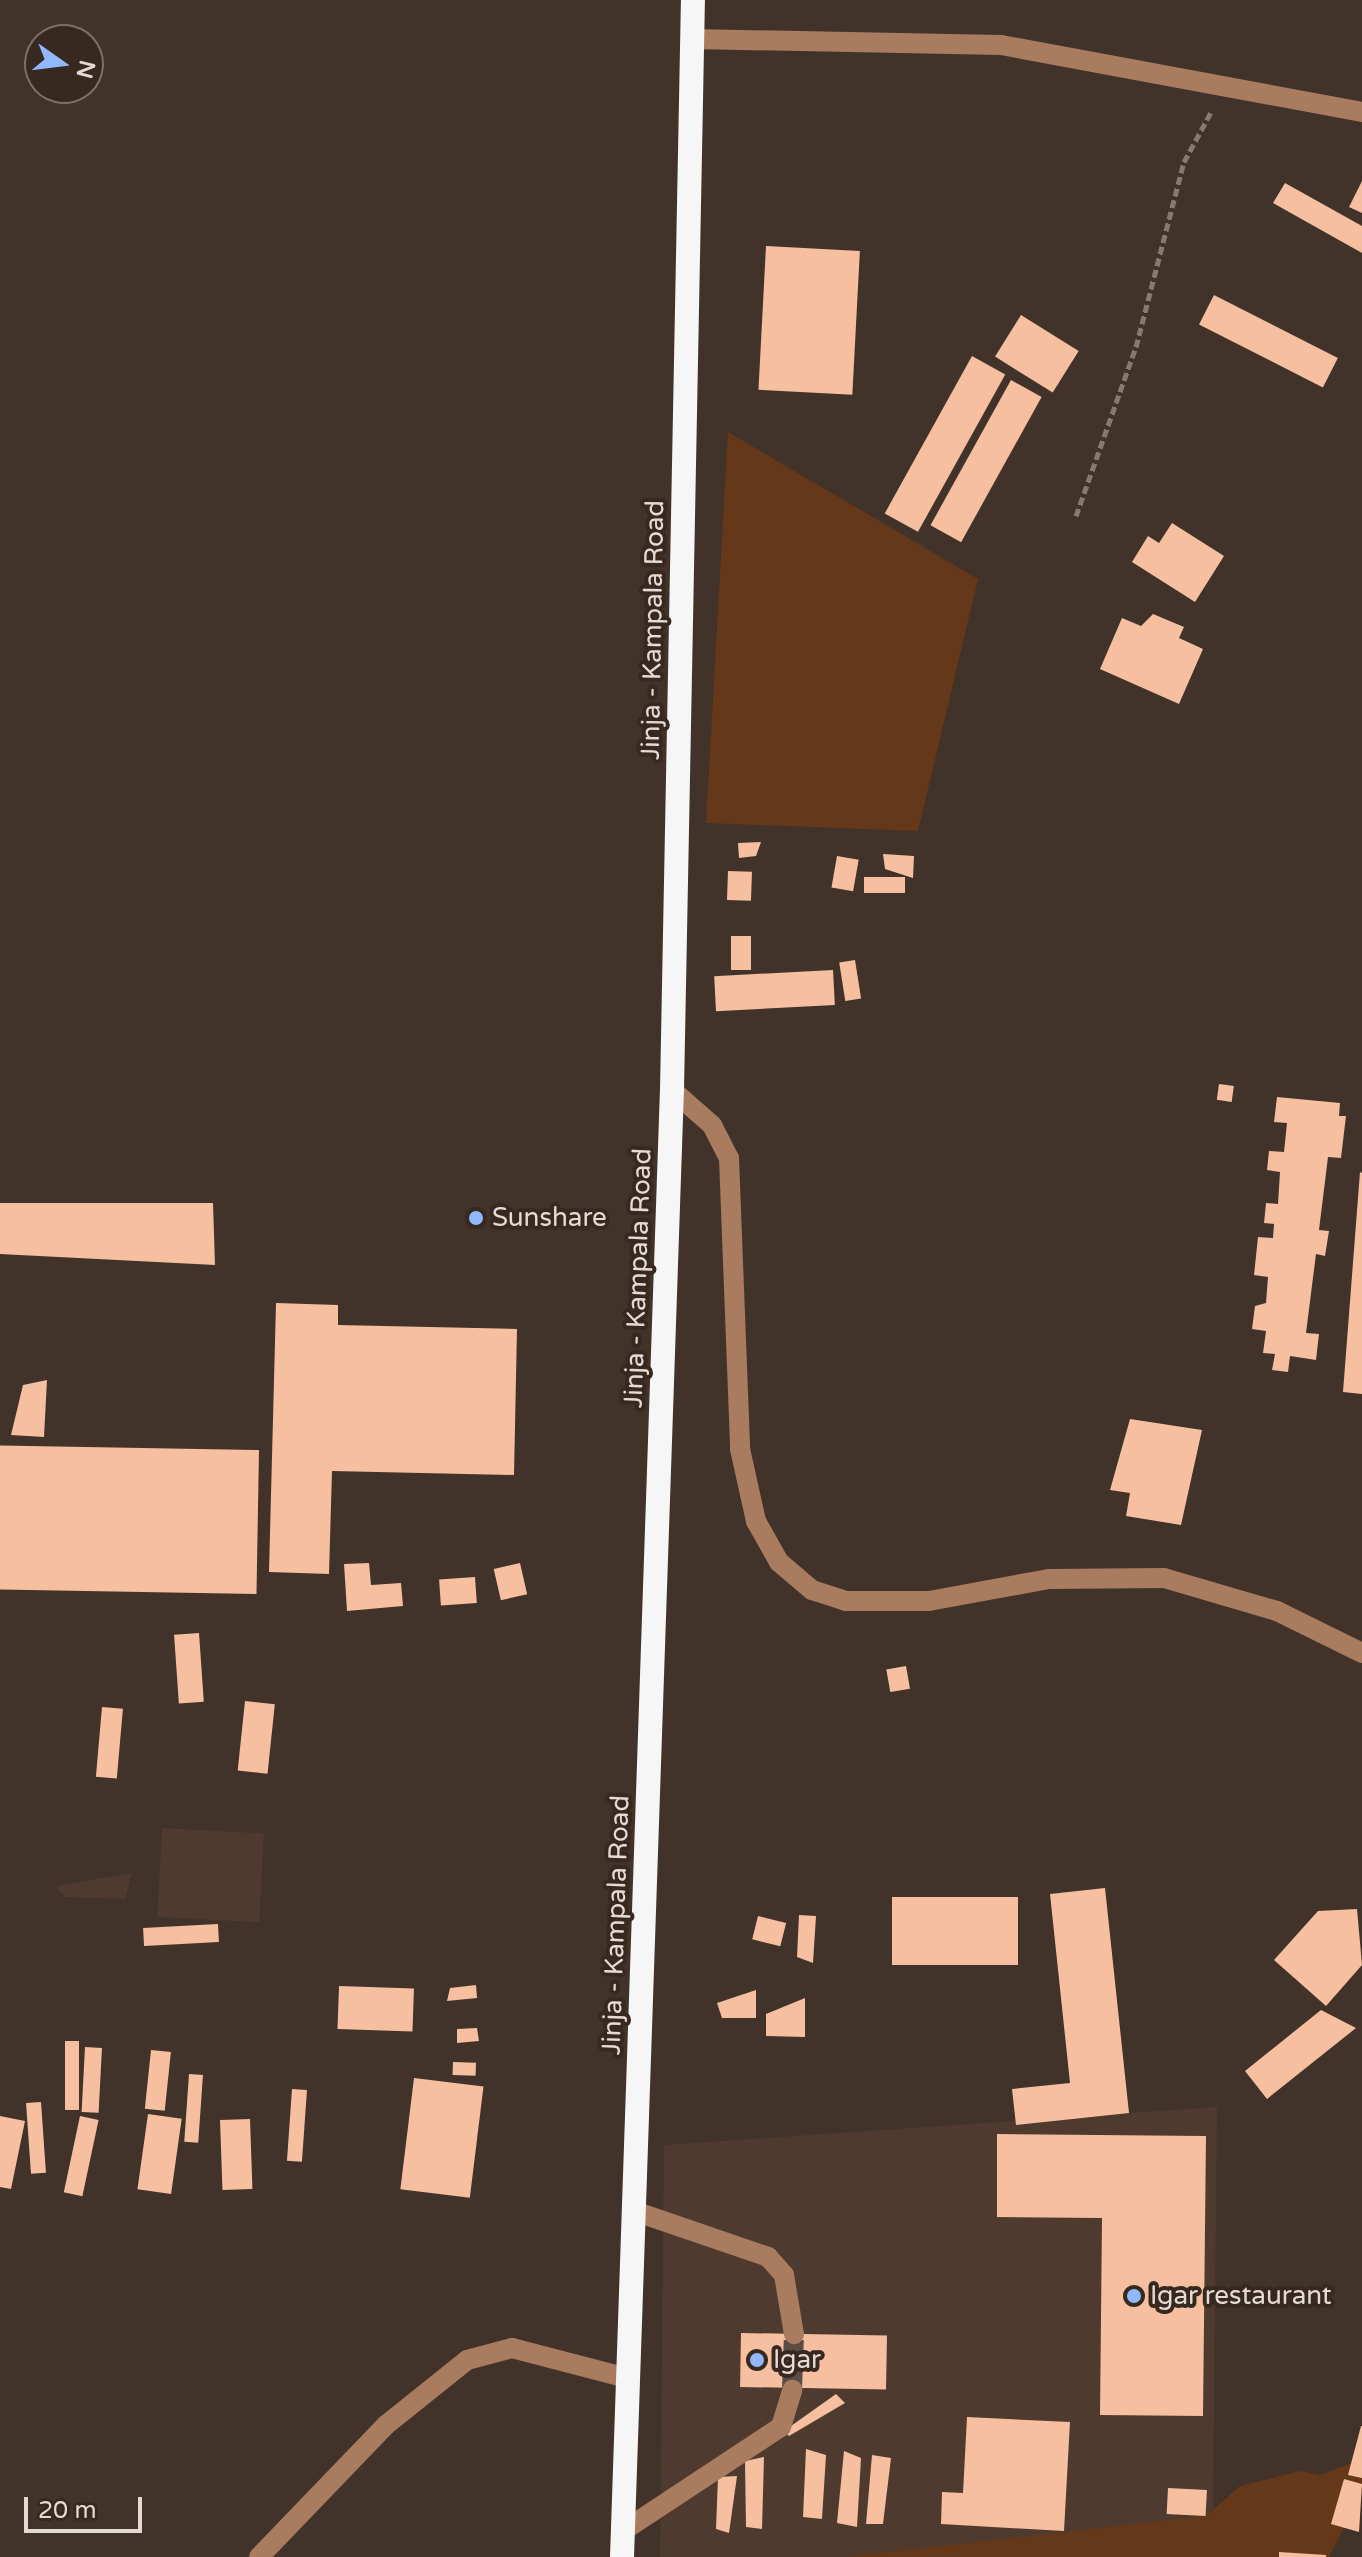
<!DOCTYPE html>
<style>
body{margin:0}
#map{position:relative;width:1362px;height:2557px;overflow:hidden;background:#41332a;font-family:"Varela Round",sans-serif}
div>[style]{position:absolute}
.built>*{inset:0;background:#4e3a2e;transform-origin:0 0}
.green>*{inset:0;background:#66381a}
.building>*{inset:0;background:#f6bfa0;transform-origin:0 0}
.minor-tunnel>*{height:20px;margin-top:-10px;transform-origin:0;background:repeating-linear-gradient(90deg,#594c44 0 20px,transparent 0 30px)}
.path>*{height:5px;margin-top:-2.5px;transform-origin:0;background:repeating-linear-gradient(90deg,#857972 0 8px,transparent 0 12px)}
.minor>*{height:20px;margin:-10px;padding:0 10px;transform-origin:10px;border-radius:10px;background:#a97b5f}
.highway>*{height:24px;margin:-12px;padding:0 12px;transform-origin:12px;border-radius:12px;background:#f6f6f6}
.dots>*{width:22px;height:22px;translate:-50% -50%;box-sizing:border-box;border:4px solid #372920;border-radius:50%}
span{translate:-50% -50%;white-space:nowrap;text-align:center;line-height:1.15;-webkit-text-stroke:8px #372920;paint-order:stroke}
.street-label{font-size:26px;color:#e4dbd5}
.poi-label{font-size:26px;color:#e4dbd5}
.left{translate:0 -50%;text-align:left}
.north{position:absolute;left:24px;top:24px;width:80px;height:80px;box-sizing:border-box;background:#372920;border:2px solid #7c7068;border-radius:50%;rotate:104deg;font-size:22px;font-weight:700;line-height:32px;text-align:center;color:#e4dbd5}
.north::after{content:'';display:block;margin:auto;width:28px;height:36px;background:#91b8fd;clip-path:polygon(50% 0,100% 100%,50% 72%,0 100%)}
.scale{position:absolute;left:24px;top:2497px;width:118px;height:36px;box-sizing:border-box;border:4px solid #e4dbd5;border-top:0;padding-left:10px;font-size:24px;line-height:28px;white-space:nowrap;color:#e4dbd5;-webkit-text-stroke:6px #372920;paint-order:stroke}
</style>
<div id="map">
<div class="built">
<i style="left:162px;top:1828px;width:102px;height:89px;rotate:3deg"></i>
<i style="clip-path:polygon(132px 1873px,125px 1899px,65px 1897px,56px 1886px)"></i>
<i style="clip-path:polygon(1217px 2107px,1213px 2519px,854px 2557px,660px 2557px,664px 2145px)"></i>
</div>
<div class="green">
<i style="clip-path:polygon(728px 432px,978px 579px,918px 831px,706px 823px)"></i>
<i style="clip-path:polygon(1362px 2459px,1362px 2492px,1329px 2557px,843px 2557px,1206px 2516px,1240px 2486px,1300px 2471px,1320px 2475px)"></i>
</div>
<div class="building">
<i style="clip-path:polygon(1362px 181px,1362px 213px,1349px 207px)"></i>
<i style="clip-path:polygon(1285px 183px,1362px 226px,1362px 253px,1273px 203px)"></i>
<i style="left:766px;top:246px;width:94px;height:144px;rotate:3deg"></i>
<i style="left:1214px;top:295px;width:139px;height:33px;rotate:27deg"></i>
<i style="left:1021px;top:315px;width:68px;height:49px;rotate:32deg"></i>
<i style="left:972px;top:356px;width:38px;height:180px;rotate:29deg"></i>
<i style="left:1011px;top:380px;width:35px;height:166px;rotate:29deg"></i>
<i style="clip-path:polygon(1172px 523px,1224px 556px,1195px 602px,1132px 562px,1148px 536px,1159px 543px)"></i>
<i style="clip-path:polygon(1153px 614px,1184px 627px,1179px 638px,1203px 649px,1179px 704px,1100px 669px,1122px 618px,1141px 626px)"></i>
<i style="clip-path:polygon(761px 842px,756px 856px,739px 858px,738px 843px)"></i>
<i style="clip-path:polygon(883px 854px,914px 856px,913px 878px,885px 869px)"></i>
<i style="left:837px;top:856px;width:22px;height:32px;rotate:10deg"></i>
<i style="left:728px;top:871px;width:24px;height:29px;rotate:2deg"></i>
<i style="left:905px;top:877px;width:16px;height:41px;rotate:90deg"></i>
<i style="left:731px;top:936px;width:20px;height:34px"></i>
<i style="left:855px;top:960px;width:39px;height:16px;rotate:81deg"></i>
<i style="left:833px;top:970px;width:35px;height:119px;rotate:87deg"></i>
<i style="left:1219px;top:1084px;width:15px;height:16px;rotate:8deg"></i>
<i style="clip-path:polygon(1277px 1097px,1340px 1103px,1339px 1116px,1346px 1116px,1341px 1158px,1328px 1157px,1319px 1230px,1329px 1231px,1325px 1256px,1316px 1254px,1306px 1333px,1319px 1334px,1316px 1360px,1290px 1356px,1288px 1372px,1272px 1370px,1275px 1354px,1263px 1353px,1266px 1331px,1252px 1329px,1255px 1306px,1266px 1303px,1268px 1277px,1254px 1275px,1258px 1237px,1273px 1238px,1274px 1224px,1264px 1223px,1266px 1203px,1278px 1204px,1280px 1172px,1267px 1170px,1269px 1151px,1284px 1152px,1287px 1123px,1274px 1122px)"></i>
<i style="clip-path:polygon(1360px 1172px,1362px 1173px,1362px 1394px,1343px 1392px)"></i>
<i style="clip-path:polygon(0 1203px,213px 1203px,215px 1265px,0 1254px)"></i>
<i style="clip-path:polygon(276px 1303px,338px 1305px,338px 1325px,517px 1329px,514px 1475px,332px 1471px,329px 1574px,269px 1572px)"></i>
<i style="clip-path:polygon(47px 1380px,44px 1437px,11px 1435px,23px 1385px)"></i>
<i style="clip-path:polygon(1130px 1419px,1202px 1430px,1181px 1525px,1126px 1516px,1130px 1493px,1110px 1490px)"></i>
<i style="left:259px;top:1450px;width:144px;height:259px;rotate:91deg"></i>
<i style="clip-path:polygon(369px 1563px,371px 1585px,401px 1583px,403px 1606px,347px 1611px,344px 1564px)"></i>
<i style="left:520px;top:1563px;width:32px;height:27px;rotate:77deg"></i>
<i style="left:475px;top:1577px;width:26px;height:36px;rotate:86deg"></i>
<i style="left:199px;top:1633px;width:69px;height:25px;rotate:86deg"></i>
<i style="left:906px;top:1666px;width:23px;height:20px;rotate:80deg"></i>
<i style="left:245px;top:1701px;width:30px;height:70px;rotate:6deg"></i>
<i style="left:102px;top:1707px;width:21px;height:70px;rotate:5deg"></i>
<i style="clip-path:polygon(1105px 1888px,1129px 2113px,1016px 2125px,1012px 2089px,1070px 2083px,1050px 1894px)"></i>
<i style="left:1018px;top:1897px;width:68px;height:126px;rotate:90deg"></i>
<i style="clip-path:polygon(1357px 1909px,1362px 1965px,1326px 2006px,1274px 1960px,1318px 1911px)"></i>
<i style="clip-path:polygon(799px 1915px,816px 1916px,813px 1963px,797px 1957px)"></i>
<i style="left:758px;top:1916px;width:29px;height:24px;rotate:14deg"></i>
<i style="left:218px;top:1924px;width:18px;height:75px;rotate:87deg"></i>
<i style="clip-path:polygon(476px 1985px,477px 1998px,447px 2001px,450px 1988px)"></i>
<i style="left:339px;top:1986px;width:75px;height:43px;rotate:2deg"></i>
<i style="clip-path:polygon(756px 1990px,756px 2018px,722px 2018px,717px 2003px)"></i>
<i style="clip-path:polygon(805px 1998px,805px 2037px,766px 2036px,766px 2014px)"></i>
<i style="clip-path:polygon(1321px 2010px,1356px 2028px,1267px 2099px,1245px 2071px)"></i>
<i style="clip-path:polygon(477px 2028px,479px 2041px,457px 2043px,457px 2029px)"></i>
<i style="left:79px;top:2041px;width:69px;height:14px;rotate:90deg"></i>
<i style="left:85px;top:2047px;width:17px;height:65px;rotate:3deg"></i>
<i style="left:151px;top:2050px;width:20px;height:59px;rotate:6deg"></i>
<i style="left:453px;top:2062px;width:23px;height:13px;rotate:2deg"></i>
<i style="left:189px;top:2074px;width:14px;height:68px;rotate:4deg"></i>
<i style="left:414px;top:2078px;width:70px;height:112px;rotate:7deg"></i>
<i style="left:292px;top:2089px;width:15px;height:72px;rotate:4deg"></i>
<i style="left:41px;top:2102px;width:71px;height:15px;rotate:86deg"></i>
<i style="left:148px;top:2114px;width:34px;height:76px;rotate:8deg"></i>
<i style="clip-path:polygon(0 2116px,25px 2121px,11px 2189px,0 2187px)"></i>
<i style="left:80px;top:2116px;width:19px;height:78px;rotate:12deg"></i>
<i style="left:250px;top:2119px;width:70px;height:30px;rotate:88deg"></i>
<i style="clip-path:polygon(997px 2134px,1206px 2136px,1203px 2416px,1100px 2415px,1102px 2218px,997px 2217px)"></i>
<i style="left:741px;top:2333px;width:146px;height:54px;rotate:1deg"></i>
<i style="clip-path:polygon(836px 2394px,845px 2403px,789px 2436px,784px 2431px)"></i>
<i style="clip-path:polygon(967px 2417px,1070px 2422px,1064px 2531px,941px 2524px,942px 2492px,963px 2493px)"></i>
<i style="clip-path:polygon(1361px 2426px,1362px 2426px,1362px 2478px,1348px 2475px)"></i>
<i style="clip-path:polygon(806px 2449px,826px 2455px,822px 2519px,803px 2517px)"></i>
<i style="clip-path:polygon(844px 2451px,861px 2458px,857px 2527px,837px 2523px)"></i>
<i style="clip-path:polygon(872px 2455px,891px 2458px,883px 2524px,866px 2524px)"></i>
<i style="clip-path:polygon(764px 2457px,762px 2529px,746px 2527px,745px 2461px)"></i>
<i style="clip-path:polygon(737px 2476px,729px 2533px,716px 2529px,718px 2477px)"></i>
<i style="clip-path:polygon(1344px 2479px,1362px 2484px,1359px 2532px,1331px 2524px)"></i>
<i style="left:1168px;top:2488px;width:39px;height:26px;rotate:3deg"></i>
<i style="clip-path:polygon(1279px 2552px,1326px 2555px,1326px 2557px,1279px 2557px)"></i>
</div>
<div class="minor-tunnel">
<i style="left:792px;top:2390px;width:56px;rotate:-88deg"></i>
</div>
<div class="path">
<i style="left:1076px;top:516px;width:179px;rotate:-70.5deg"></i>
<i style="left:1136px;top:347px;width:191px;rotate:-75.5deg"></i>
<i style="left:1184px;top:162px;width:57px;rotate:-61.6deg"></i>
</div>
<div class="minor">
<i style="left:692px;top:39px;width:309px;rotate:1.1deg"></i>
<i style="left:1001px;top:45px;width:367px;rotate:10.5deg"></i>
<i style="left:672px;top:1090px;width:53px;rotate:41.2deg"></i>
<i style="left:712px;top:1125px;width:37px;rotate:63deg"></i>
<i style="left:729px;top:1158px;width:291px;rotate:87.8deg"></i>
<i style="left:740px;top:1449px;width:74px;rotate:77.5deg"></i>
<i style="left:756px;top:1521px;width:47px;rotate:60.7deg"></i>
<i style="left:779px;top:1562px;width:43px;rotate:40.3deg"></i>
<i style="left:812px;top:1590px;width:35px;rotate:18deg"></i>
<i style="left:845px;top:1601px;width:84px"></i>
<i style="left:929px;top:1601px;width:122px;rotate:-10.4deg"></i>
<i style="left:1049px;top:1579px;width:115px;rotate:-0.5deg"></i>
<i style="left:1164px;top:1578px;width:118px;rotate:16.3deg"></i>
<i style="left:1277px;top:1611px;width:95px;rotate:26.3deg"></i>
<i style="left:634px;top:2211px;width:142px;rotate:18.9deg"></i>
<i style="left:768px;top:2257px;width:24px;rotate:48deg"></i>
<i style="left:784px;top:2275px;width:60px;rotate:80.4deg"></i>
<i style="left:623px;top:2531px;width:189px;rotate:-33.4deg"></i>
<i style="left:781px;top:2427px;width:39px;rotate:-73deg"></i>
<i style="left:259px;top:2557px;width:183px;rotate:-46.1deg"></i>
<i style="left:386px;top:2425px;width:104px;rotate:-38.7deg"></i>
<i style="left:467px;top:2360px;width:47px;rotate:-14.9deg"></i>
<i style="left:512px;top:2348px;width:115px;rotate:14.6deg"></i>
</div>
<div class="highway">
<i style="left:622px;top:2557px;width:1468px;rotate:-88.05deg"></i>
<i style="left:672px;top:1090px;width:1090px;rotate:-88.9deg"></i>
</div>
<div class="dots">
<i style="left:476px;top:1218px;background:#91b8fd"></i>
<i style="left:1134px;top:2296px;background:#91b8fd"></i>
<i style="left:757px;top:2360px;background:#91b8fd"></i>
</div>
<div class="street-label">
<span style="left:653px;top:630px;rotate:-89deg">Jinja - Kampala Road</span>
<span style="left:638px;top:1278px;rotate:-88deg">Jinja - Kampala Road</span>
<span style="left:616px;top:1925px;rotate:-88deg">Jinja - Kampala Road</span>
</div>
<div class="poi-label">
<span class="left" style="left:492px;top:1218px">Sunshare</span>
<span class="left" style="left:1150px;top:2296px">Igar restaurant</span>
<span class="left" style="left:773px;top:2360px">Igar</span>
</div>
<div class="north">N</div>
<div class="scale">20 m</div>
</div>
